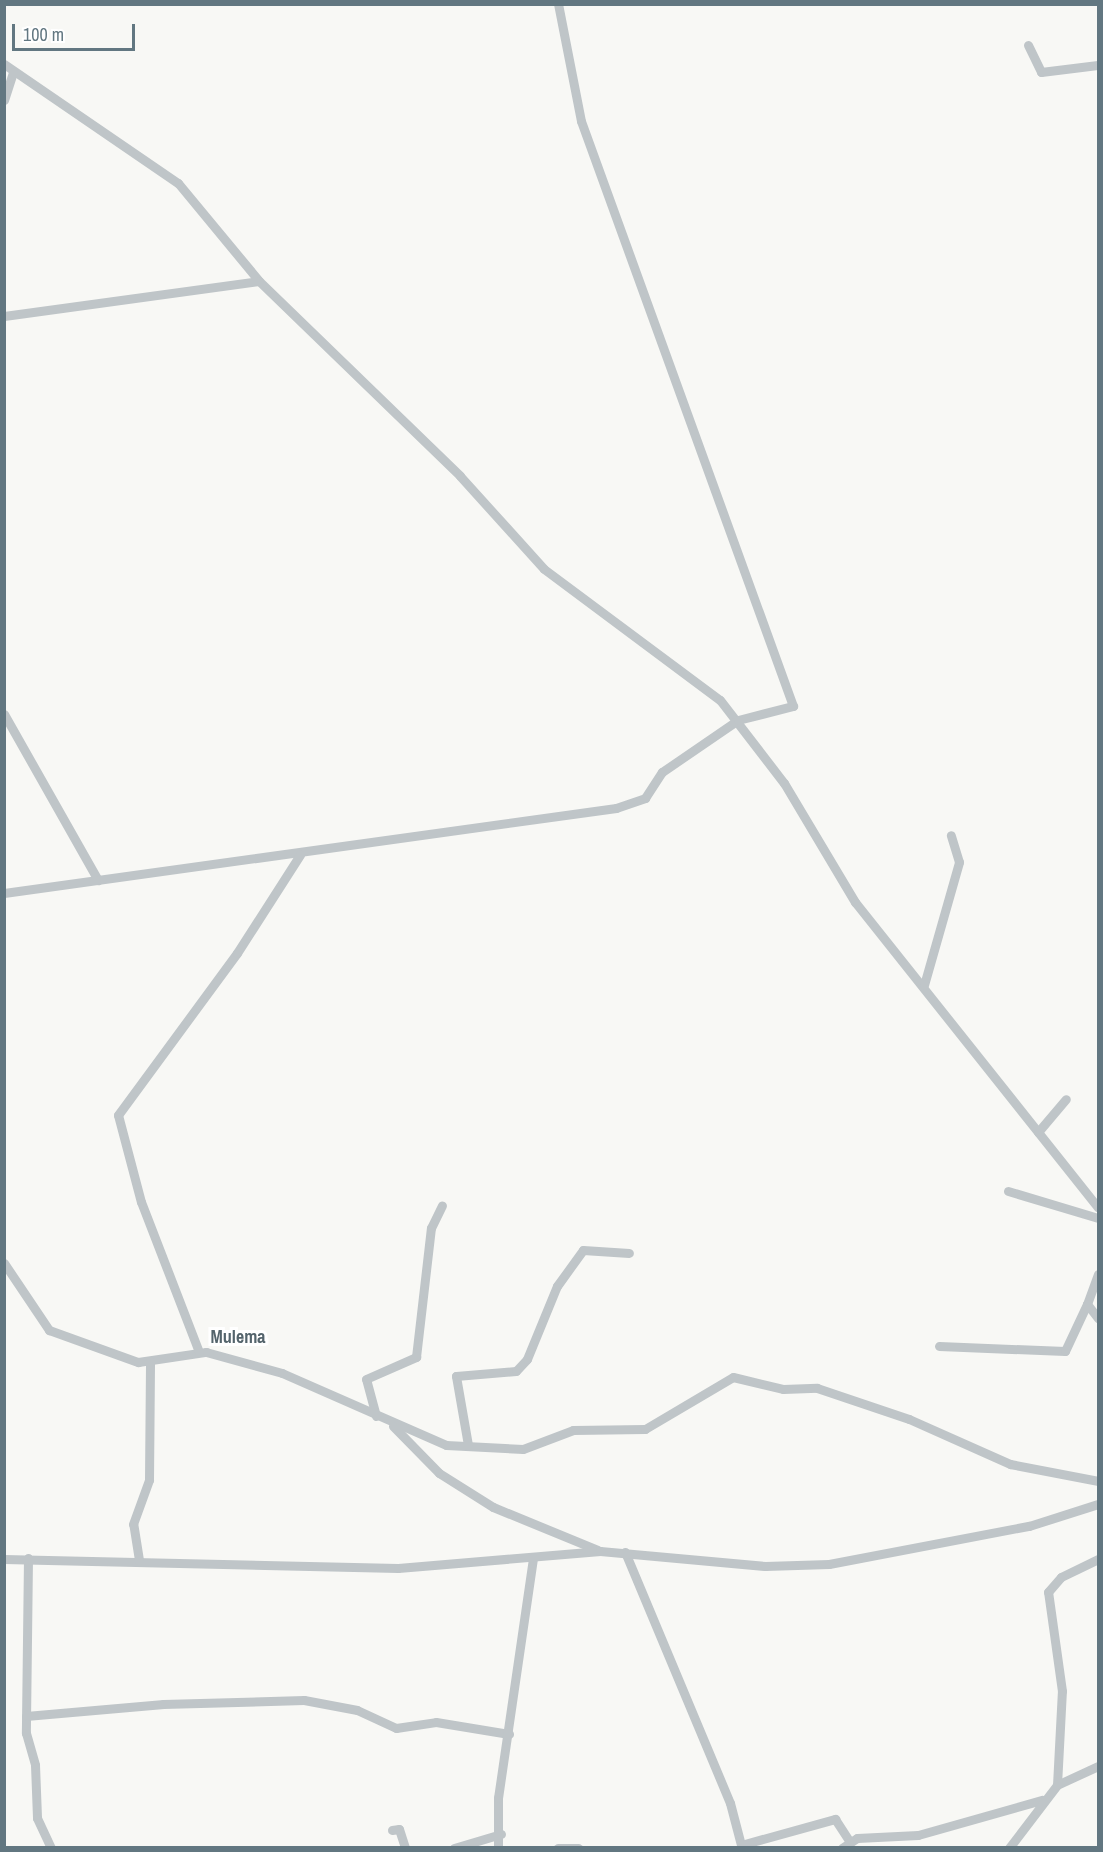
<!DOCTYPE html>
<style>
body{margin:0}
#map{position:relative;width:1103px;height:1852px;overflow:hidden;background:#f8f8f5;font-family:"Archivo Narrow",sans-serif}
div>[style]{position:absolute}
.minor>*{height:9px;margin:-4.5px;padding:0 4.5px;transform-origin:4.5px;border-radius:4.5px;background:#bfc5c8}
span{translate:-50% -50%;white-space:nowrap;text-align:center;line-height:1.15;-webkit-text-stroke:6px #fff;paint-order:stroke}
.quarter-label{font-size:18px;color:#54646c;font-weight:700}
.frame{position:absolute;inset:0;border:6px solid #627781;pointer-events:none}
.scale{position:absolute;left:12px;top:24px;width:123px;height:27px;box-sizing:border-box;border:3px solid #627781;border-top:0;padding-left:8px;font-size:18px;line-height:21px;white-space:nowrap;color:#627781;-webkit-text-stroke:4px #fff;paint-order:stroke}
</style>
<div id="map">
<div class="minor">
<i style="left:1028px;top:45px;width:30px;rotate:64deg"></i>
<i style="left:1041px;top:72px;width:57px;rotate:-7deg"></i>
<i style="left:4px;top:64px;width:211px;rotate:34.4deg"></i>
<i style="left:178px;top:183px;width:127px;rotate:50.4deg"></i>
<i style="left:259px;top:281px;width:280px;rotate:44.1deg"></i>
<i style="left:460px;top:476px;width:125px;rotate:47.9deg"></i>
<i style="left:544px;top:569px;width:219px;rotate:36.7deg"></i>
<i style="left:720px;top:700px;width:105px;rotate:52.4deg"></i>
<i style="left:784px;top:783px;width:139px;rotate:59.2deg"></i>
<i style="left:855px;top:902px;width:390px;rotate:51.5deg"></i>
<i style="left:4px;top:100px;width:29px;rotate:-72deg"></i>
<i style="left:4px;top:316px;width:257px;rotate:-7.8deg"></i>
<i style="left:4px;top:714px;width:191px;rotate:60.5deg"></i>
<i style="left:4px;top:893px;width:618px;rotate:-7.91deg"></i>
<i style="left:616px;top:808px;width:31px;rotate:-19deg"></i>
<i style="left:645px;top:798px;width:31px;rotate:-57deg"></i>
<i style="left:662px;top:772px;width:92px;rotate:-34.4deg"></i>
<i style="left:738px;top:720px;width:57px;rotate:-14.3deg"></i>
<i style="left:793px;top:706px;width:622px;rotate:-109.92deg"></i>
<i style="left:581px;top:121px;width:119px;rotate:-101.1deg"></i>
<i style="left:924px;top:985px;width:128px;rotate:-74.1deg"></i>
<i style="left:959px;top:862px;width:28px;rotate:-107deg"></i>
<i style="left:1038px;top:1132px;width:43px;rotate:-49.7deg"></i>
<i style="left:1008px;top:1191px;width:94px;rotate:16.7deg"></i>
<i style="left:4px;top:1263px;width:81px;rotate:56.1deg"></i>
<i style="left:49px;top:1330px;width:95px;rotate:19.8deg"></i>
<i style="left:138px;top:1362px;width:69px;rotate:-8.4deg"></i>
<i style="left:206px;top:1352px;width:79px;rotate:15.4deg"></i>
<i style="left:282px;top:1373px;width:179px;rotate:23.7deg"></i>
<i style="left:446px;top:1445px;width:77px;rotate:3deg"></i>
<i style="left:523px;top:1449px;width:53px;rotate:-20.8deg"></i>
<i style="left:573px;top:1430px;width:72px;rotate:-0.8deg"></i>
<i style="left:645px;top:1429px;width:102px;rotate:-30.6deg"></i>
<i style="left:733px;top:1377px;width:51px;rotate:13.5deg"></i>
<i style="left:783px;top:1389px;width:34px;rotate:-2deg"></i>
<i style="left:817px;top:1388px;width:97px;rotate:18.6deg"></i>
<i style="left:909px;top:1419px;width:111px;rotate:24deg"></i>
<i style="left:1010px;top:1464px;width:90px;rotate:10.9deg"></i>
<i style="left:1098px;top:1274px;width:32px;rotate:110deg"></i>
<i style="left:1087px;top:1304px;width:18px;rotate:52deg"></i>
<i style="left:939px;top:1346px;width:126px;rotate:2.3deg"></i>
<i style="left:1065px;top:1351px;width:52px;rotate:-64.9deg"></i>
<i style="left:199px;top:1352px;width:161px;rotate:-111.1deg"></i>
<i style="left:141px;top:1202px;width:90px;rotate:-104.8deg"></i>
<i style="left:118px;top:1115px;width:201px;rotate:-53.7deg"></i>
<i style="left:237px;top:953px;width:117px;rotate:-57.3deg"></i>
<i style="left:376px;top:1416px;width:38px;rotate:-105deg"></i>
<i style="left:366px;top:1379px;width:55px;rotate:-23.7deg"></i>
<i style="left:416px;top:1357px;width:130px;rotate:-83.4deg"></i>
<i style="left:431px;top:1228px;width:25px;rotate:-64deg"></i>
<i style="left:393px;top:1426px;width:66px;rotate:45.6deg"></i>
<i style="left:439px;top:1473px;width:64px;rotate:32.2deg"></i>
<i style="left:493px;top:1507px;width:113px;rotate:22.3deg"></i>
<i style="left:468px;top:1445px;width:70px;rotate:-99.9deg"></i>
<i style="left:456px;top:1376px;width:60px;rotate:-4.8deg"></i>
<i style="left:516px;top:1371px;width:16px;rotate:-47deg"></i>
<i style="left:527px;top:1359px;width:79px;rotate:-67.7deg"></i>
<i style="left:557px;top:1286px;width:44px;rotate:-54.2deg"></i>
<i style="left:583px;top:1250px;width:46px;rotate:3.7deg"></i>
<i style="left:625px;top:1552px;width:272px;rotate:67.3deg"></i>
<i style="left:730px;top:1803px;width:43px;rotate:75.3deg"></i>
<i style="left:741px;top:1845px;width:98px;rotate:-15.5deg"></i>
<i style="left:835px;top:1819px;width:27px;rotate:57deg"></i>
<i style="left:28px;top:1558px;width:175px;rotate:90.7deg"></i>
<i style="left:26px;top:1733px;width:33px;rotate:74deg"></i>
<i style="left:35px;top:1765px;width:53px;rotate:87.8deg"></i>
<i style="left:37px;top:1818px;width:33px;rotate:65deg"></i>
<i style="left:4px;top:1559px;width:394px;rotate:1.3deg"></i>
<i style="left:398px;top:1568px;width:203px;rotate:-4.8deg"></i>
<i style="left:600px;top:1551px;width:166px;rotate:5.2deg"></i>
<i style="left:765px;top:1566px;width:64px;rotate:-1.8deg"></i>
<i style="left:829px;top:1564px;width:204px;rotate:-10.8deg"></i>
<i style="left:1029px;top:1526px;width:72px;rotate:-17.7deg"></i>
<i style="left:139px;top:1560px;width:36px;rotate:-99deg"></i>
<i style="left:133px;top:1524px;width:47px;rotate:-70deg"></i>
<i style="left:149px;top:1480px;width:119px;rotate:-89.5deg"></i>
<i style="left:26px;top:1716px;width:138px;rotate:-5deg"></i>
<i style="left:163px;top:1704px;width:141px;rotate:-1.6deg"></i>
<i style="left:304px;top:1700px;width:54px;rotate:10.7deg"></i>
<i style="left:357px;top:1710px;width:43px;rotate:24.8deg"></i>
<i style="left:396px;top:1728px;width:40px;rotate:-8.5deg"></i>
<i style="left:436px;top:1722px;width:74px;rotate:9.3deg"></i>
<i style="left:1057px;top:1785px;width:45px;rotate:-24.9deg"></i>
<i style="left:392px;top:1830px;width:7px;rotate:-8deg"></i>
<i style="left:399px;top:1829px;width:20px;rotate:72deg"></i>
<i style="left:454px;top:1848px;width:49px;rotate:-16.6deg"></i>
<i style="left:498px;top:1848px;width:50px;rotate:-90deg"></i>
<i style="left:498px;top:1798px;width:243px;rotate:-81.7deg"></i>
<i style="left:558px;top:1848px;width:20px"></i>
<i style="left:842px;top:1848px;width:18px;rotate:-34deg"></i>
<i style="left:857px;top:1838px;width:61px;rotate:-2.8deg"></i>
<i style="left:918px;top:1835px;width:129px;rotate:-15.8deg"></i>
<i style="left:1009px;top:1848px;width:79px;rotate:-52.7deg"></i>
<i style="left:1057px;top:1785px;width:94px;rotate:-87deg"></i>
<i style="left:1062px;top:1691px;width:100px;rotate:-98deg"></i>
<i style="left:1048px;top:1592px;width:20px;rotate:-49deg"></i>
<i style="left:1061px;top:1577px;width:41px;rotate:-25.9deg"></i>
</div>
<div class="quarter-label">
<span style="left:238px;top:1337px">Mulema</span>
</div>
<div class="frame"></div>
<div class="scale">100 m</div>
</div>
